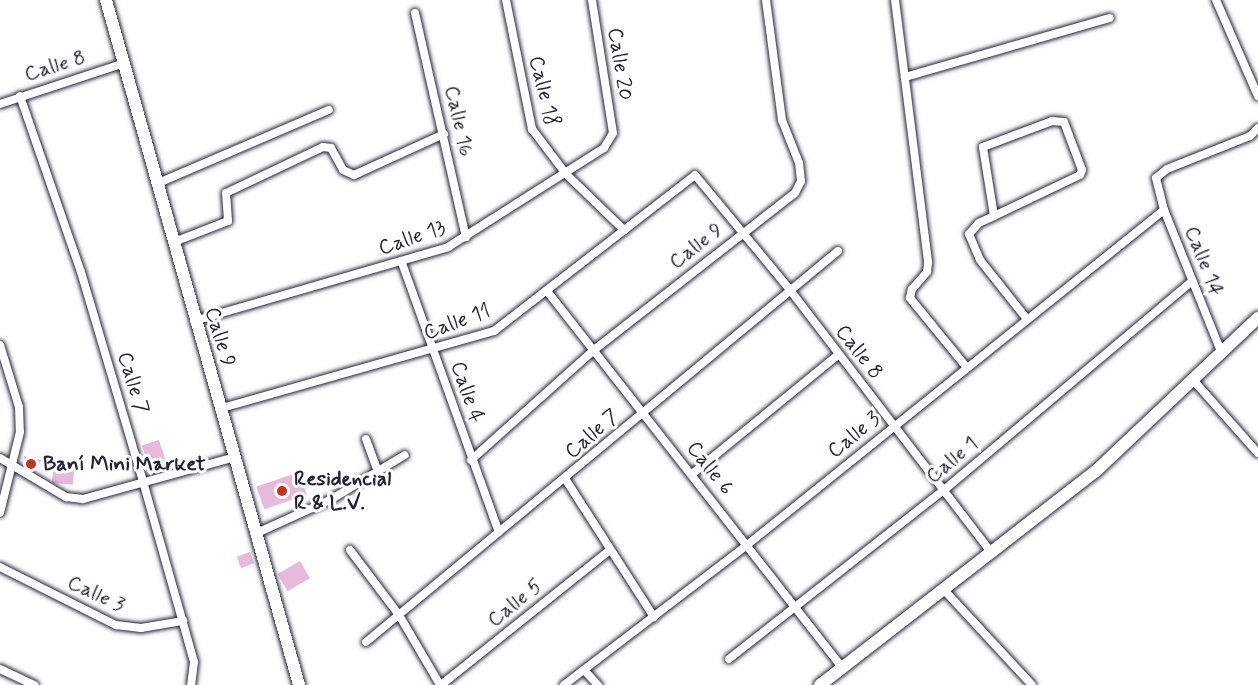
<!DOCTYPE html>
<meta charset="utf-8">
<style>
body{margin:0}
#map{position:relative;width:1258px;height:685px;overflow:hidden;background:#fff;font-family:Mynerve,sans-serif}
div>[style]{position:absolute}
.building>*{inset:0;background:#e7b9dc;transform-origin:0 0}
.roads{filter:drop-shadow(0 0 2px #22223b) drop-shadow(0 0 2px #22223b)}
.street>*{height:8px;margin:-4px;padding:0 4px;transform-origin:4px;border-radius:4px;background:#fff}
.secondary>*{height:12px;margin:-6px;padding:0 6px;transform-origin:6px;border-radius:6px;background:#fff}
.dots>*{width:16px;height:16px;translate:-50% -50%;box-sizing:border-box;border:3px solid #fff;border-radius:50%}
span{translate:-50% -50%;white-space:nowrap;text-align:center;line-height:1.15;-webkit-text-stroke:6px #fff;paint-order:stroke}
.street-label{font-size:21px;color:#22223b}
.poi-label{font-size:21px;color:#22223b;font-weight:700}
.left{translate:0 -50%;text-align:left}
</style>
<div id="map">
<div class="building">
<i style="left:159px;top:440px;width:33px;height:18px;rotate:72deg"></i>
<i style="clip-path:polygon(24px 456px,41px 460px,35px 473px,23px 467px)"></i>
<i style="left:54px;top:459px;width:21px;height:24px;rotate:5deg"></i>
<i style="left:299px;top:472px;width:24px;height:45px;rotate:71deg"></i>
<i style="left:250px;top:552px;width:12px;height:14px;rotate:70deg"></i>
<i style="left:300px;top:561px;width:20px;height:26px;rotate:60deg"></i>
</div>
<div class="roads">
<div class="street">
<i style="left:506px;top:0;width:132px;rotate:78.6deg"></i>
<i style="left:532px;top:129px;width:56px;rotate:52.9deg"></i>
<i style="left:566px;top:174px;width:81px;rotate:44deg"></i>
<i style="left:895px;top:0;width:265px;rotate:82.8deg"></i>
<i style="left:928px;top:263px;width:9px;rotate:96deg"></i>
<i style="left:927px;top:272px;width:23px;rotate:131deg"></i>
<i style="left:912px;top:289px;width:9px;rotate:103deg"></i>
<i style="left:910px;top:298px;width:90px;rotate:50.8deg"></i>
<i style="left:1216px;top:0;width:105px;rotate:66.4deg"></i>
<i style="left:415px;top:13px;width:230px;rotate:77.2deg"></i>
<i style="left:905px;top:77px;width:213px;rotate:-16.1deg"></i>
<i style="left:20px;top:96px;width:186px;rotate:70.9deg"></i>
<i style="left:81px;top:272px;width:222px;rotate:73.5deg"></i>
<i style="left:144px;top:485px;width:184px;rotate:74.2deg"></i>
<i style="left:194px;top:662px;width:23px;rotate:97deg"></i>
<i style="left:0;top:104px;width:128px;rotate:-18.2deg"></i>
<i style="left:156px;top:184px;width:188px;rotate:-23.2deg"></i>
<i style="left:994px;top:216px;width:70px;rotate:-99.1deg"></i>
<i style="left:983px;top:147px;width:74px;rotate:-20.6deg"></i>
<i style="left:1052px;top:121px;width:12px;rotate:5deg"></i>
<i style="left:1064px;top:122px;width:51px;rotate:69.4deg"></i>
<i style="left:1082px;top:170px;width:5px;rotate:112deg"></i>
<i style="left:1080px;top:175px;width:95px;rotate:154.5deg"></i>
<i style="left:994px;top:216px;width:17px;rotate:155deg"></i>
<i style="left:979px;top:223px;width:15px;rotate:132deg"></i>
<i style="left:969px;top:234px;width:28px;rotate:67deg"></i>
<i style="left:980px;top:260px;width:75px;rotate:51.5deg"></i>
<i style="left:174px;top:242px;width:58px;rotate:-21.3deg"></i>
<i style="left:228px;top:221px;width:28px;rotate:-94deg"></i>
<i style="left:226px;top:193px;width:107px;rotate:-25.4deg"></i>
<i style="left:323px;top:147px;width:8px;rotate:7deg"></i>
<i style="left:331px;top:148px;width:25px;rotate:61deg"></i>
<i style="left:343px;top:170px;width:12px;rotate:24deg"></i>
<i style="left:354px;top:175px;width:99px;rotate:-24.5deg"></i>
<i style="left:402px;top:263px;width:286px;rotate:70.2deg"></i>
<i style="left:547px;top:291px;width:479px;rotate:51.9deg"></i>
<i style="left:194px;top:321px;width:265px;rotate:-16.2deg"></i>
<i style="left:448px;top:247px;width:185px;rotate:-32.4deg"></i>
<i style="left:604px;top:148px;width:17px;rotate:-59deg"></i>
<i style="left:613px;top:133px;width:135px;rotate:-99deg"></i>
<i style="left:0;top:345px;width:65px;rotate:73deg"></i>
<i style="left:19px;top:407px;width:25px;rotate:88deg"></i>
<i style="left:20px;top:432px;width:83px;rotate:103.9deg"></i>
<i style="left:1222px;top:354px;width:155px;rotate:-111.9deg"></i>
<i style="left:1164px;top:210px;width:33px;rotate:-104deg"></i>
<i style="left:1156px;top:178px;width:14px;rotate:-39deg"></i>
<i style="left:1167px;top:169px;width:89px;rotate:-21.7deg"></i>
<i style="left:1250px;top:136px;width:11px;rotate:-45deg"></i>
<i style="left:1194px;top:381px;width:96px;rotate:48.4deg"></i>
<i style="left:222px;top:408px;width:283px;rotate:-15.8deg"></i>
<i style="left:494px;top:331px;width:254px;rotate:-37.8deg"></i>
<i style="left:695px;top:175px;width:149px;rotate:50.4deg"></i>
<i style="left:790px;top:290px;width:332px;rotate:52.5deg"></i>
<i style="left:366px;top:439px;width:35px;rotate:70deg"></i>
<i style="left:0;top:458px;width:77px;rotate:30.6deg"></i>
<i style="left:66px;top:497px;width:17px;rotate:7deg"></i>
<i style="left:83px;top:499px;width:159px;rotate:-15.4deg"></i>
<i style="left:471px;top:460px;width:165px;rotate:-41.8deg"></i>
<i style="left:594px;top:350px;width:255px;rotate:-38deg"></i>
<i style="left:795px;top:193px;width:13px;rotate:-63deg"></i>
<i style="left:801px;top:181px;width:18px;rotate:-96deg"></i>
<i style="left:799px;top:163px;width:46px;rotate:-111.6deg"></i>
<i style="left:782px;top:120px;width:121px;rotate:-97.6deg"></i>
<i style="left:692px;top:474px;width:188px;rotate:-39.2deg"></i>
<i style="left:566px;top:480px;width:163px;rotate:57.3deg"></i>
<i style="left:259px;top:532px;width:78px;rotate:-24.3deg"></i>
<i style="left:330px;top:500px;width:87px;rotate:-31deg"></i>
<i style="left:350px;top:550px;width:81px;rotate:53deg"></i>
<i style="left:399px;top:615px;width:81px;rotate:59.6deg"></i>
<i style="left:0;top:567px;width:130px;rotate:26.6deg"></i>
<i style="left:116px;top:625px;width:25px;rotate:7deg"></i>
<i style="left:141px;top:628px;width:43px;rotate:-9.5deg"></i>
<i style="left:944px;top:590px;width:129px;rotate:47.2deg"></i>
<i style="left:366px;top:642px;width:613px;rotate:-39.64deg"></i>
<i style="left:729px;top:659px;width:273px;rotate:-38.2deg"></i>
<i style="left:944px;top:490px;width:324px;rotate:-40.1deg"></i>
<i style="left:0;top:669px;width:38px;rotate:25deg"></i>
<i style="left:584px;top:670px;width:21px;rotate:47deg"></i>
<i style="left:441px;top:685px;width:216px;rotate:-38.6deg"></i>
<i style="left:564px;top:685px;width:230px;rotate:-37.4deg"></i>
<i style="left:747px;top:545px;width:535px;rotate:-38.78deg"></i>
</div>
<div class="secondary">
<i style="left:106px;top:0;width:712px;rotate:74.26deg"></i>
<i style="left:820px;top:685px;width:349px;rotate:-37.8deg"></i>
<i style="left:1096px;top:471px;width:223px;rotate:-43.4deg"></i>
</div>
</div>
<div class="dots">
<i style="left:31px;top:464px;background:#c8321e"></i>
<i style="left:282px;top:491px;background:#c8321e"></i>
</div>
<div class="street-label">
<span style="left:620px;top:64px;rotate:81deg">Calle 20</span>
<span style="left:55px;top:66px;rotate:-17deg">Calle 8</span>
<span style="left:544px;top:91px;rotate:76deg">Calle 18</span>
<span style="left:459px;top:121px;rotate:77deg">Calle 16</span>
<span style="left:412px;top:238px;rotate:-19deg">Calle 13</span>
<span style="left:696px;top:246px;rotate:-38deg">Calle 9</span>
<span style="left:1204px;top:261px;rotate:68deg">Calle 14</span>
<span style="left:457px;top:322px;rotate:-20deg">Calle 11</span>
<span style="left:220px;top:337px;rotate:73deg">Calle 9</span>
<span style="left:859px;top:352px;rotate:52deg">Calle 8</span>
<span style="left:133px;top:383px;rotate:73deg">Calle 7</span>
<span style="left:467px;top:392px;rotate:71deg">Calle 4</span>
<span style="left:592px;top:434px;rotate:-41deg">Calle 7</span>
<span style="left:854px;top:435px;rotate:-39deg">Calle 3</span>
<span style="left:952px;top:460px;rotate:-40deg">Calle 1</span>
<span style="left:710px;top:468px;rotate:52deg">Calle 6</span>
<span style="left:96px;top:594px;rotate:25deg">Calle 3</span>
<span style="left:515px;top:603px;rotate:-39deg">Calle 5</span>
</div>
<div class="poi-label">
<span class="left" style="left:43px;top:464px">Baní Mini Market</span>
<span class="left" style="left:294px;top:491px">Residencial<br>R &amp; L.V.</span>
</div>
</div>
